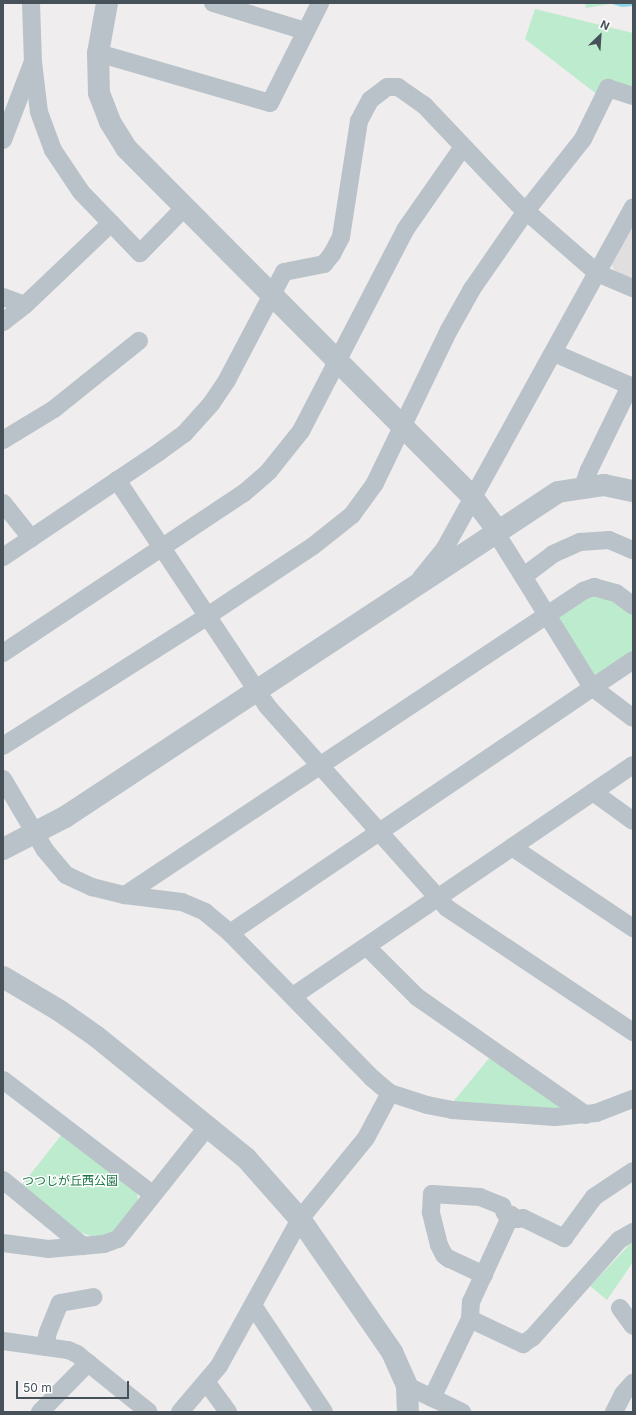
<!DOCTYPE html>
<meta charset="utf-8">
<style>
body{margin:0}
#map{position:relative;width:636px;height:1415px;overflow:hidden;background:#efeded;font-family:Inter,"Noto Sans JP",sans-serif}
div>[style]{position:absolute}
.education>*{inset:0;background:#e0dede}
.green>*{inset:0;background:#bdebcd}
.water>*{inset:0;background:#8cd7e6}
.minor>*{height:18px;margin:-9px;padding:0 9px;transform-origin:9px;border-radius:9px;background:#b9c2c9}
.tertiary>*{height:22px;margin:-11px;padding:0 11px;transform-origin:11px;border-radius:11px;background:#b9c2c9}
span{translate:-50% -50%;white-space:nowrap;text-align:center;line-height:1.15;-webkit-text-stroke:3px #fff;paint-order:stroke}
.park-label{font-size:12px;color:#1c7545}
.frame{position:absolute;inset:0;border:4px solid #465159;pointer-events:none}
.north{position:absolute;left:580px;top:16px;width:40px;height:40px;-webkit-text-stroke:3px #fff;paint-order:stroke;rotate:25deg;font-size:11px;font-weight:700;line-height:16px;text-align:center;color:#465159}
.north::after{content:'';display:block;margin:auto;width:14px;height:18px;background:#465159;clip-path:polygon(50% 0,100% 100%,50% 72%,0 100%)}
.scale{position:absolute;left:16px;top:1381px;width:113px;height:18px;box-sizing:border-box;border:2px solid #465159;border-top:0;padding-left:5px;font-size:12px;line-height:14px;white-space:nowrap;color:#465159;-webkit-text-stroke:3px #fff;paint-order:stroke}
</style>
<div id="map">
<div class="education">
<i style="clip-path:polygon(633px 224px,633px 280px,615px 272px,611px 264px)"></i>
</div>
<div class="green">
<i style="clip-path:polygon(585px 3px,609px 3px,610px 4px,586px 8px)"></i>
<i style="clip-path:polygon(535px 9px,633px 33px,633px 90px,598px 95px,525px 39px)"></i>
<i style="clip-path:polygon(600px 594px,633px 613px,633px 654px,601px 675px,595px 675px,558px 618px,561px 610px)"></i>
<i style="clip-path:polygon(491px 1056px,560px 1102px,558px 1111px,453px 1102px)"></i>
<i style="clip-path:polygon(63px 1133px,137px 1193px,138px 1199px,134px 1207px,113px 1234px,96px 1238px,80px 1232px,21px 1186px)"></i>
<i style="clip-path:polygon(633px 1241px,633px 1262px,607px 1300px,590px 1286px)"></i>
</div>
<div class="water">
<i style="clip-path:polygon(609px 3px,633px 3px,633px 6px,622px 7px)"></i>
</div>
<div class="minor">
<i style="left:31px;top:3px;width:59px;rotate:88.1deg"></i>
<i style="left:33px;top:62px;width:50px;rotate:83.2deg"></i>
<i style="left:39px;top:112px;width:40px;rotate:69.8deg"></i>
<i style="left:53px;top:150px;width:50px;rotate:56.3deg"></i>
<i style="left:81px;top:192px;width:85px;rotate:46deg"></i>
<i style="left:140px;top:253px;width:64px;rotate:-45.6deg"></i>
<i style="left:213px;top:3px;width:97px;rotate:16.8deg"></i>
<i style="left:98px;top:53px;width:179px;rotate:16.2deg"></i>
<i style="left:270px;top:103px;width:112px;rotate:-63.4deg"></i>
<i style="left:3px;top:140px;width:81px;rotate:-69.1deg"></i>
<i style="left:3px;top:297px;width:23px;rotate:20deg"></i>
<i style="left:25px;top:305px;width:28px;rotate:142deg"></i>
<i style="left:25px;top:305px;width:119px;rotate:-43.6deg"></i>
<i style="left:554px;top:353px;width:86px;rotate:23.3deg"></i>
<i style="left:3px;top:440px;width:60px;rotate:-31.3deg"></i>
<i style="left:54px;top:409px;width:109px;rotate:-38.7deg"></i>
<i style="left:117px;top:480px;width:271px;rotate:56.4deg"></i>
<i style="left:267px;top:706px;width:271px;rotate:48.3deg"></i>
<i style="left:447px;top:908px;width:224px;rotate:33.7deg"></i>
<i style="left:583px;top:487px;width:18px;rotate:-71deg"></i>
<i style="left:589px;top:470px;width:93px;rotate:-64deg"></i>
<i style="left:3px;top:503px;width:45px;rotate:51.3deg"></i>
<i style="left:496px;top:533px;width:181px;rotate:58.1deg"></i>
<i style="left:592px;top:687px;width:51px;rotate:37.1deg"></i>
<i style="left:3px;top:557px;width:188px;rotate:-33.9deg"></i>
<i style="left:159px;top:452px;width:31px;rotate:-36deg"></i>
<i style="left:184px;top:434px;width:40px;rotate:-48deg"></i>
<i style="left:211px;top:404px;width:29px;rotate:-56deg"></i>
<i style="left:227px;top:380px;width:122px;rotate:-62.2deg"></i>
<i style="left:284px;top:272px;width:41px;rotate:-11.3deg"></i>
<i style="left:324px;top:264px;width:13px;rotate:-51deg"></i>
<i style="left:332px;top:254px;width:19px;rotate:-62deg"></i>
<i style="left:341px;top:237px;width:117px;rotate:-81.2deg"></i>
<i style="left:359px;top:121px;width:24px;rotate:-62deg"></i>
<i style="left:370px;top:100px;width:21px;rotate:-37deg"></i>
<i style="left:387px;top:87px;width:11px"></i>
<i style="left:398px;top:87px;width:32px;rotate:35deg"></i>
<i style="left:424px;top:105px;width:137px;rotate:46.5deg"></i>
<i style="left:518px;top:204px;width:105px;rotate:41.1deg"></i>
<i style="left:597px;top:273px;width:39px;rotate:23deg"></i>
<i style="left:524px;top:576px;width:36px;rotate:-37deg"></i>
<i style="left:553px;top:554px;width:30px;rotate:-24deg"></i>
<i style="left:580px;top:542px;width:29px;rotate:-4deg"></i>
<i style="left:609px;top:540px;width:26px;rotate:23deg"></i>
<i style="left:421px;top:578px;width:38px;rotate:-51deg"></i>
<i style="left:445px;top:548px;width:389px;rotate:-61.1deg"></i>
<i style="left:3px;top:653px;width:289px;rotate:-33.6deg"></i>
<i style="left:244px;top:493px;width:33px;rotate:-41deg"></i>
<i style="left:269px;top:471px;width:51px;rotate:-51.3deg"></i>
<i style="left:301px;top:431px;width:226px;rotate:-62.6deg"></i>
<i style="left:405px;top:230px;width:101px;rotate:-55.1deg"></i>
<i style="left:3px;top:746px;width:241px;rotate:-32.4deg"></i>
<i style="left:206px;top:617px;width:128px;rotate:-33.6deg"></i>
<i style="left:313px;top:546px;width:50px;rotate:-38.5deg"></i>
<i style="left:352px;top:515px;width:39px;rotate:-54deg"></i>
<i style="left:375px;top:483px;width:170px;rotate:-64.2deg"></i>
<i style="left:449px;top:330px;width:47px;rotate:-60.7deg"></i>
<i style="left:472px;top:289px;width:95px;rotate:-55.3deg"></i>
<i style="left:526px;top:211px;width:92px;rotate:-51.6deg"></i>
<i style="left:583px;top:139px;width:57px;rotate:-63.9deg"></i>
<i style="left:608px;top:88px;width:26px;rotate:18deg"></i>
<i style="left:3px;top:779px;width:82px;rotate:59.4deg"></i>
<i style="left:45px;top:850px;width:33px;rotate:50deg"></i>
<i style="left:66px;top:875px;width:29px;rotate:25deg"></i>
<i style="left:92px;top:887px;width:34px;rotate:14deg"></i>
<i style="left:125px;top:895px;width:57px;rotate:7deg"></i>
<i style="left:182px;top:902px;width:25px;rotate:23deg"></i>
<i style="left:205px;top:912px;width:33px;rotate:40deg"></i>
<i style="left:230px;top:933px;width:203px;rotate:45.6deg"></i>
<i style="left:372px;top:1078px;width:23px;rotate:40deg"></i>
<i style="left:390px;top:1093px;width:39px;rotate:18deg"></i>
<i style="left:427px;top:1105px;width:25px;rotate:11deg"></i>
<i style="left:452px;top:1110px;width:103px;rotate:3.9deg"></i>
<i style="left:555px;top:1117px;width:41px;rotate:-5.6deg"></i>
<i style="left:596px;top:1113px;width:40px;rotate:-21deg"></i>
<i style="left:593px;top:792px;width:49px;rotate:35.9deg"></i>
<i style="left:512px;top:847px;width:146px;rotate:33.8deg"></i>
<i style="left:125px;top:895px;width:550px;rotate:-33.57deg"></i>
<i style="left:583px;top:591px;width:12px;rotate:-20deg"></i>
<i style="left:594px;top:587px;width:15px;rotate:16deg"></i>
<i style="left:608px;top:591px;width:8px;rotate:14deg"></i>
<i style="left:616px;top:593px;width:21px;rotate:37deg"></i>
<i style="left:230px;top:933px;width:487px;rotate:-34.1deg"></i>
<i style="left:367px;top:947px;width:71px;rotate:45deg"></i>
<i style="left:417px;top:997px;width:206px;rotate:34.9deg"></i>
<i style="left:293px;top:996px;width:411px;rotate:-34.2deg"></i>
<i style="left:3px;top:1080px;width:188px;rotate:37.4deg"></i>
<i style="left:3px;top:1180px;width:104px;rotate:39.5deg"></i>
<i style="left:3px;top:1243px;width:45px;rotate:7.6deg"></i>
<i style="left:48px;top:1249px;width:56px;rotate:-5.1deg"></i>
<i style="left:104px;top:1244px;width:15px;rotate:-20deg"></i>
<i style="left:118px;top:1239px;width:144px;rotate:-51.5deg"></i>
<i style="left:484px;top:1275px;width:38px;rotate:-155deg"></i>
<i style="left:449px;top:1259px;width:6px;rotate:-141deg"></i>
<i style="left:444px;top:1255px;width:11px;rotate:-117deg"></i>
<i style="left:439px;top:1245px;width:34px;rotate:-104deg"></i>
<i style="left:431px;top:1212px;width:18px;rotate:-87deg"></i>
<i style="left:432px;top:1194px;width:48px;rotate:3.6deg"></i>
<i style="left:480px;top:1197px;width:24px;rotate:22deg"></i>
<i style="left:502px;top:1206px;width:8px;rotate:67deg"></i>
<i style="left:505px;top:1213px;width:14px;rotate:25deg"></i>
<i style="left:518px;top:1219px;width:5px;rotate:-11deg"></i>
<i style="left:523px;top:1218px;width:46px;rotate:26deg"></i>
<i style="left:564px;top:1238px;width:51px;rotate:-53.8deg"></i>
<i style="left:594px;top:1197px;width:47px;rotate:-33.7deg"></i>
<i style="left:254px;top:1307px;width:126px;rotate:56.3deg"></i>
<i style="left:620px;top:1308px;width:22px;rotate:54deg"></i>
<i style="left:470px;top:1319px;width:59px;rotate:25.3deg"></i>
<i style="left:523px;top:1344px;width:12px;rotate:-35deg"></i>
<i style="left:533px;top:1337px;width:130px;rotate:-48.4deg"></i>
<i style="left:619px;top:1240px;width:16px;rotate:-30deg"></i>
<i style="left:3px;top:1341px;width:66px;rotate:7.9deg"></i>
<i style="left:68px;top:1350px;width:10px;rotate:24deg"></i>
<i style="left:77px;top:1354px;width:92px;rotate:38.9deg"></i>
<i style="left:45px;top:1347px;width:15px;rotate:-79deg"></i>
<i style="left:48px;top:1332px;width:31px;rotate:-68deg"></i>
<i style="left:60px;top:1303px;width:34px;rotate:-10deg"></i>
<i style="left:207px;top:1383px;width:36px;rotate:54deg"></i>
<i style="left:407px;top:1386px;width:61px;rotate:25.3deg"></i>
<i style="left:432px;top:1398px;width:88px;rotate:-64.3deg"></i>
<i style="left:470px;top:1319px;width:17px;rotate:-87deg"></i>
<i style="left:471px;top:1302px;width:96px;rotate:-65.3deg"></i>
<i style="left:40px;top:1412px;width:69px;rotate:-45.6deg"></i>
<i style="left:180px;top:1412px;width:60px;rotate:-49.7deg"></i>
<i style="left:219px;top:1366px;width:168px;rotate:-61.1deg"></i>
<i style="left:300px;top:1219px;width:104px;rotate:-50.8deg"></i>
<i style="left:366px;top:1138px;width:51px;rotate:-61.9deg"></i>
<i style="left:614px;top:1412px;width:20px;rotate:-63deg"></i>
<i style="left:623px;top:1394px;width:15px;rotate:-48deg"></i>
</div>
<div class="tertiary">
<i style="left:107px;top:3px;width:51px;rotate:100.2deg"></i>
<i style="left:98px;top:53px;width:40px;rotate:88.6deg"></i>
<i style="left:99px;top:93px;width:31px;rotate:69deg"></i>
<i style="left:110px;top:122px;width:31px;rotate:58deg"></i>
<i style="left:126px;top:148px;width:493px;rotate:45.2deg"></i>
<i style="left:473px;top:498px;width:41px;rotate:52.9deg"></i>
<i style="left:3px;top:849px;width:70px;rotate:-27.3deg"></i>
<i style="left:65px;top:817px;width:590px;rotate:-33.39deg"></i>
<i style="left:558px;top:492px;width:47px;rotate:-8.7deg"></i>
<i style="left:604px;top:485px;width:30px;rotate:12deg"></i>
<i style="left:3px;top:977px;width:66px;rotate:30.8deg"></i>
<i style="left:60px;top:1011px;width:45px;rotate:35.1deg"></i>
<i style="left:97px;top:1037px;width:192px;rotate:39.1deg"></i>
<i style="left:246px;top:1158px;width:81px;rotate:48.5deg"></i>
<i style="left:300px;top:1219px;width:162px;rotate:55.3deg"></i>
<i style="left:392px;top:1352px;width:37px;rotate:66deg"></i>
<i style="left:407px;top:1386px;width:26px;rotate:88deg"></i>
</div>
<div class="park-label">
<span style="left:70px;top:1181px">つつじが丘西公園</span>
</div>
<div class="frame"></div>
<div class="north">N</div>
<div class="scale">50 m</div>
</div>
